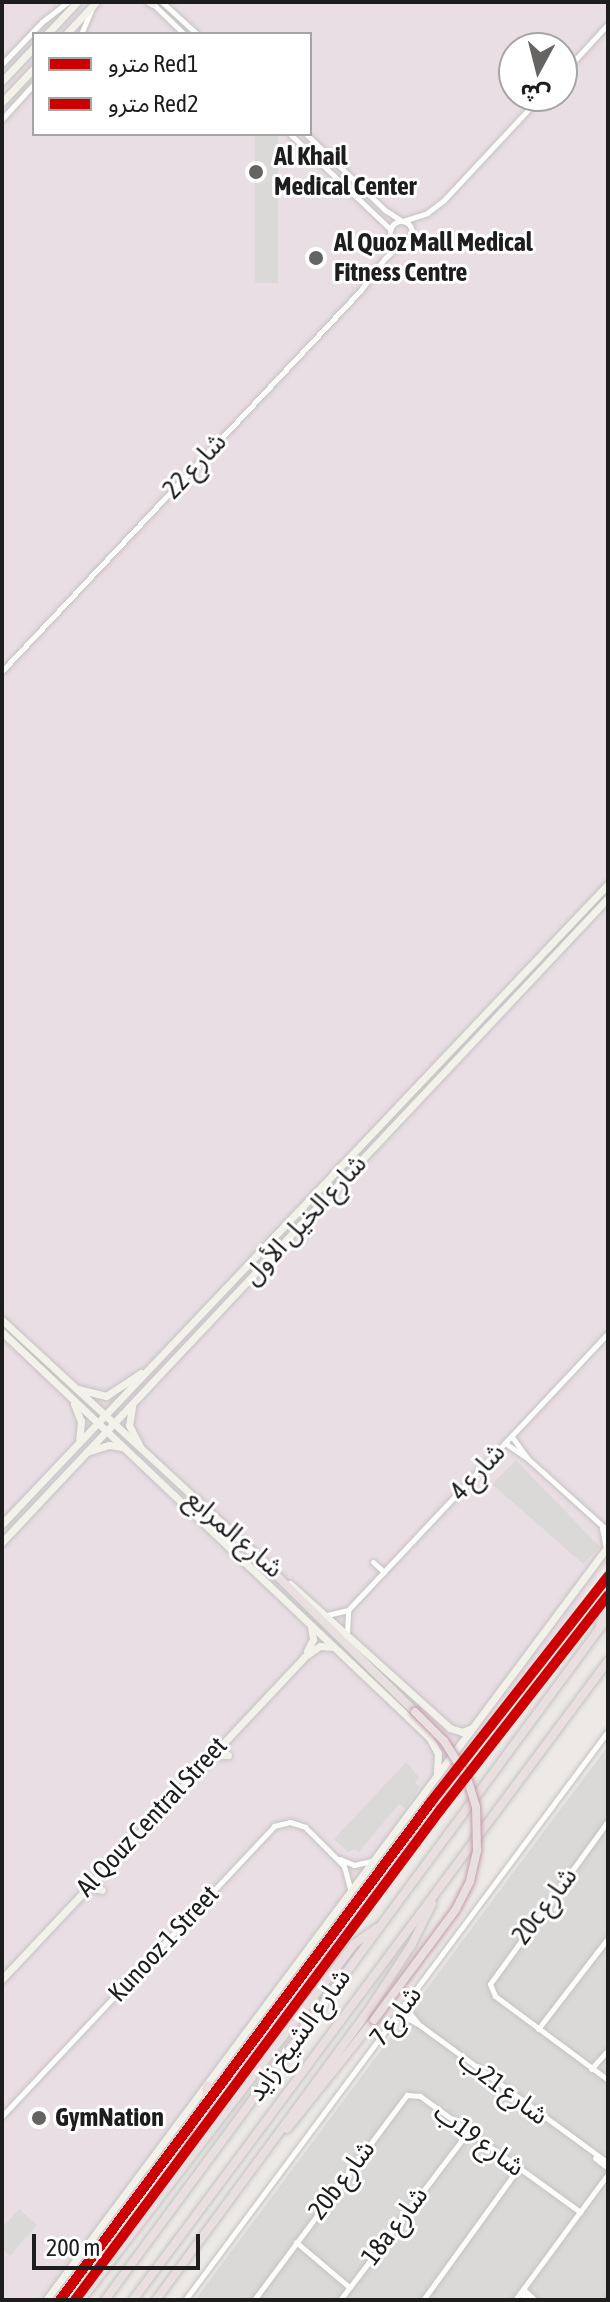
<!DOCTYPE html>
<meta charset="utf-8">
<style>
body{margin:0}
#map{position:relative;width:610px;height:2302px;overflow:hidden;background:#ece9e6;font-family:"Asap Condensed","Noto Sans Arabic",sans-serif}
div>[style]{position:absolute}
.residential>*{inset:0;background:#dbd9d7}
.industrial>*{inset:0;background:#eadee5}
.parking>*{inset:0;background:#dad9d7;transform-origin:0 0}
.roads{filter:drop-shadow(0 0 2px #c4c3c2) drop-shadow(0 0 2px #c4c3c2)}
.street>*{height:5px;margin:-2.5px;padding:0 2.5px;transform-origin:2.5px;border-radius:2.5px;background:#fcfcfb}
.street>.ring{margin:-2.5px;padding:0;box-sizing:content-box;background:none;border:5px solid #fcfcfb;border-radius:50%}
.secondary>*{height:7px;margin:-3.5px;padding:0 3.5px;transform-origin:3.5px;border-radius:3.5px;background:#f3f2ea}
.highway>*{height:8px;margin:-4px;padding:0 4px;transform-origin:4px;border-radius:4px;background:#e9dee0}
.bridges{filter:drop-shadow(0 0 2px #c29da9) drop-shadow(0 0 2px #c29da9)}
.highway-bridge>*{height:8px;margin:-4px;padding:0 4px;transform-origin:4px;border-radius:4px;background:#e9dee0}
.metro-1>*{height:10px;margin:-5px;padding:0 5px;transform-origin:5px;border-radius:5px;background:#c00}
.metro-2>*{height:10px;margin:-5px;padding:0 5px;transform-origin:5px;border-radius:5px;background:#c00}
.dots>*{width:22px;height:22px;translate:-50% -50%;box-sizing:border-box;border:4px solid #fff;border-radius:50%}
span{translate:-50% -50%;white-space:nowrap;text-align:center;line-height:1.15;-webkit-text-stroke:6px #fff;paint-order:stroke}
.poi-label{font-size:26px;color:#1d1d1d;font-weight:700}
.left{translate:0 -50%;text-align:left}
.street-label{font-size:26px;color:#1d1d1d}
.frame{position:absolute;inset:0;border:4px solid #1d1d1d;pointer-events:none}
.legend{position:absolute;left:32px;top:32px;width:280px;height:104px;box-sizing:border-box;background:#fff;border:2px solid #a5a5a5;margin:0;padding:10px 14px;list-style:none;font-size:24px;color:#1d1d1d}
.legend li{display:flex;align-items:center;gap:16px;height:40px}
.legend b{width:40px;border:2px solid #a5a5a5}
.north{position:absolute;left:498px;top:32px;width:80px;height:80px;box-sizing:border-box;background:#fff;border:2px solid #a5a5a5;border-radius:50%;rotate:187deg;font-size:22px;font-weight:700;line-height:32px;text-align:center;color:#1d1d1d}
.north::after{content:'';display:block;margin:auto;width:28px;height:36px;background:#656463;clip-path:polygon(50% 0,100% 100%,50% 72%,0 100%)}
.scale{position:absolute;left:32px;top:2234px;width:168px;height:36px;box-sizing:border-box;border:4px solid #1d1d1d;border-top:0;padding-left:10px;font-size:24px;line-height:28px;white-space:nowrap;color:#1d1d1d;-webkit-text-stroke:6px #fff;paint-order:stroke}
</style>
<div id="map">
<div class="residential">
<i style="clip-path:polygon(608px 1746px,608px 2300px,195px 2300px,556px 1815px)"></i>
</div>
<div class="industrial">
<i style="clip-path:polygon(evenodd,2px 2px,608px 2px,608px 1560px,388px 1880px,60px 2300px,2px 2300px,2px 2px,34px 34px,310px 34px,310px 134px,34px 134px,34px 34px,2px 2px,514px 48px,562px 48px,562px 96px,514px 96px,514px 48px)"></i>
</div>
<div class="parking">
<i style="left:255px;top:134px;width:23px;height:149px"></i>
<i style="clip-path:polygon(516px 1460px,600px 1547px,583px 1564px,492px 1484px)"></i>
<i style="clip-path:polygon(406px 1762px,419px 1777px,415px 1783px,420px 1787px,405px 1808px,399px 1804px,359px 1852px,355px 1849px,348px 1852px,334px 1839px)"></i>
<i style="clip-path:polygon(19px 2209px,37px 2225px,10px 2256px,2px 2249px,2px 2228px)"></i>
</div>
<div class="roads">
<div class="street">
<i style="left:162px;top:2px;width:47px;rotate:42.4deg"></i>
<i style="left:152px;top:3px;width:45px;rotate:44.1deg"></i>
<i style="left:81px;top:34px;width:30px;rotate:-67deg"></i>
<i style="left:2px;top:64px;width:58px;rotate:-46.4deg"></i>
<i style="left:42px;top:22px;width:33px;rotate:-38deg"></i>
<i style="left:562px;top:74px;width:68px;rotate:-47.4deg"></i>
<i style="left:2px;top:119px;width:47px;rotate:-47.6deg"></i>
<i style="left:290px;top:134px;width:138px;rotate:43.5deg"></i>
<i style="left:306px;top:134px;width:110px;rotate:43.9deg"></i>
<i style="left:385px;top:210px;width:20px;rotate:33deg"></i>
<i class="ring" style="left:390px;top:221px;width:17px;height:17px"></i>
<i style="left:403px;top:221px;width:25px;rotate:-18deg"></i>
<i style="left:427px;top:213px;width:21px;rotate:-37deg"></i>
<i style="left:444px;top:200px;width:142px;rotate:-47deg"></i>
<i style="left:2px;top:671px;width:522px;rotate:-46.71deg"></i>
<i style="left:360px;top:291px;width:41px;rotate:-52.9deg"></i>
<i style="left:385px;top:258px;width:23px;rotate:-41deg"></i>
<i style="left:512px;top:1437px;width:26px;rotate:54deg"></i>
<i style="left:527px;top:1458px;width:109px;rotate:42deg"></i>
<i style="left:505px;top:1443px;width:27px;rotate:34deg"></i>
<i style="left:602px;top:1528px;width:20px;rotate:79deg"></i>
<i style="left:373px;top:1562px;width:15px;rotate:42deg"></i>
<i style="left:327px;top:1615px;width:22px;rotate:-13deg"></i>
<i style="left:348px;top:1610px;width:380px;rotate:-46.8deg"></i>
<i style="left:347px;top:1633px;width:22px;rotate:-87deg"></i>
<i style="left:608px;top:1821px;width:201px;rotate:125.9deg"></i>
<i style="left:490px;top:1984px;width:13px;rotate:67deg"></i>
<i style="left:495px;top:1996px;width:141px;rotate:36.6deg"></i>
<i style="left:340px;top:1859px;width:15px;rotate:23deg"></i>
<i style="left:354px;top:1865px;width:18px;rotate:-13deg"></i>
<i style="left:404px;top:2006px;width:22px;rotate:51deg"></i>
<i style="left:398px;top:2013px;width:26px;rotate:29deg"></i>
<i style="left:421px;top:2026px;width:232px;rotate:36.2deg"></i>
<i style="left:538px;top:2029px;width:115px;rotate:-52.4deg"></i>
<i style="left:591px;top:2069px;width:25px;rotate:-48deg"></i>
<i style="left:2px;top:2116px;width:398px;rotate:-46.8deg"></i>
<i style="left:274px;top:1826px;width:16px;rotate:-14deg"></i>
<i style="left:290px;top:1822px;width:16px;rotate:18deg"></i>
<i style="left:305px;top:1827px;width:55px;rotate:45deg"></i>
<i style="left:344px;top:1866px;width:24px;rotate:75deg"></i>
<i style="left:595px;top:2158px;width:16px;rotate:38deg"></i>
<i style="left:296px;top:2242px;width:70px;rotate:40.3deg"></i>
<i style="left:523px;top:2289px;width:16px;rotate:43deg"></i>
<i style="left:520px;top:2293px;width:11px;rotate:38deg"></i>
<i style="left:185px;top:2300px;width:709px;rotate:-53.37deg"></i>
<i style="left:254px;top:2300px;width:256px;rotate:-53.3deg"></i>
<i style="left:407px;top:2095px;width:13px;rotate:4deg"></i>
<i style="left:420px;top:2096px;width:198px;rotate:35.9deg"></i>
<i style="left:340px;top:2300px;width:211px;rotate:-52.7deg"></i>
<i style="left:423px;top:2300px;width:162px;rotate:-54.1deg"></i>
<i style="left:515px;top:2300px;width:157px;rotate:-53.6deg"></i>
<i style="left:607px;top:2300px;width:2px;rotate:-63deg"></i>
</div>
<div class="secondary">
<i style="left:149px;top:2px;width:4px;rotate:27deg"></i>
<i style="left:47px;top:34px;width:44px;rotate:-46.8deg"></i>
<i style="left:66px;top:34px;width:44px;rotate:-46.8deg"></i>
<i style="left:2px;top:81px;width:47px;rotate:-46.7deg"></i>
<i style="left:2px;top:102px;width:47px;rotate:-46.7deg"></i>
<i style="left:2px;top:1320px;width:370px;rotate:42.7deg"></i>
<i style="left:2px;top:1332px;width:589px;rotate:43.49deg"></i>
<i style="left:429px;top:1737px;width:18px;rotate:61deg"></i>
<i style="left:438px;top:1753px;width:19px;rotate:93deg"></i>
<i style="left:78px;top:1389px;width:29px;rotate:14deg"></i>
<i style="left:106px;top:1396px;width:42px;rotate:-33.3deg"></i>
<i style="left:74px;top:1404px;width:18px;rotate:68deg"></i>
<i style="left:81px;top:1421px;width:21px;rotate:95deg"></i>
<i style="left:132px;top:1407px;width:18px;rotate:99deg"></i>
<i style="left:129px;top:1425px;width:25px;rotate:63deg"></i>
<i style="left:87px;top:1452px;width:23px;rotate:-18deg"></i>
<i style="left:109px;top:1445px;width:12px;rotate:9deg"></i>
<i style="left:2px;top:1524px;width:881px;rotate:-46.56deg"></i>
<i style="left:2px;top:1542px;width:884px;rotate:-46.74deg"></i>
<i style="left:290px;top:1584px;width:215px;rotate:42deg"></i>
<i style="left:450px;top:1728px;width:13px;rotate:18deg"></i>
<i style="left:462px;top:1732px;width:11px;rotate:-22deg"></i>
<i style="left:307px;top:1651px;width:13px;rotate:-63deg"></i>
<i style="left:313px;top:1639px;width:13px;rotate:-99deg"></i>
<i style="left:210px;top:1755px;width:18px"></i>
<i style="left:87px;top:1887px;width:15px;rotate:11deg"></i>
<i style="left:2px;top:1979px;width:441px;rotate:-46.8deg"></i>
<i style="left:304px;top:1657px;width:19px;rotate:-35deg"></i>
<i style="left:320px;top:1646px;width:13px;rotate:4deg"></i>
<i style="left:46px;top:2300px;width:940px;rotate:-53.3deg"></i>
</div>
<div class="highway">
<i style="left:269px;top:1568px;width:205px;rotate:44.6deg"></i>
<i style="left:600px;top:1626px;width:26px;rotate:-72deg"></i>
<i style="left:287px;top:2129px;width:139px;rotate:-51.4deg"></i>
<i style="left:182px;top:2158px;width:42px;rotate:-58.6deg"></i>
<i style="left:204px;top:2122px;width:37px;rotate:-85deg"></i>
<i style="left:81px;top:2300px;width:449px;rotate:-52.5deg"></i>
<i style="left:354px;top:1944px;width:29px;rotate:-35deg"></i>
<i style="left:105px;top:2300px;width:848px;rotate:-53.63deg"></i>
<i style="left:133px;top:2300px;width:796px;rotate:-53.37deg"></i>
<i style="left:156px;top:2300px;width:363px;rotate:-53.7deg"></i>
<i style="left:371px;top:2007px;width:75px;rotate:-56.9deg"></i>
<i style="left:412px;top:1944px;width:45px;rotate:-63.4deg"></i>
</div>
</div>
<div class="bridges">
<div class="highway-bridge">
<i style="left:374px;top:2020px;width:138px;rotate:-53.5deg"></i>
<i style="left:456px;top:1909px;width:31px;rotate:-63deg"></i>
<i style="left:470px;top:1881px;width:32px;rotate:-77deg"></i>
<i style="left:477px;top:1850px;width:43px;rotate:-91.3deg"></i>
<i style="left:476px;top:1807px;width:31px;rotate:-107deg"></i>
<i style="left:467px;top:1777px;width:43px;rotate:-122.6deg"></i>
<i style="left:444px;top:1741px;width:41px;rotate:-135deg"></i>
</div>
</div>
<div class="metro-1">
<i style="left:60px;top:2300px;width:621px;rotate:-53.31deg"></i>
<i style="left:431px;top:1802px;width:287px;rotate:-51.9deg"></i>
</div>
<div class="metro-2">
<i style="left:75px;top:2300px;width:612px;rotate:-53.3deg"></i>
<i style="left:441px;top:1809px;width:271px;rotate:-52deg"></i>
</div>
<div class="dots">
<i style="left:256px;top:172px;background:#656463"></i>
<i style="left:316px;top:258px;background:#656463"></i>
<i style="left:39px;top:2118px;background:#656463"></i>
</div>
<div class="poi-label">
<span class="left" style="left:274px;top:172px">Al Khail<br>Medical Center</span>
<span class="left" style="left:334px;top:258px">Al Quoz Mall Medical<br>Fitness Centre</span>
<span class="left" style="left:55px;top:2118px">GymNation</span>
</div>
<div class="street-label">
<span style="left:195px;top:466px;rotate:-47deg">شارع 22</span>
<span style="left:305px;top:1220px;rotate:-47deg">شارع الخيل الأول</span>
<span style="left:478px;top:1472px;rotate:-47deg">شارع 4</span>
<span style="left:234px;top:1534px;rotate:41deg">شارع المرابع</span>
<span style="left:152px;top:1817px;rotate:-47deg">Al Qouz Central Street</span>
<span style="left:545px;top:1906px;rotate:-53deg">20c شارع</span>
<span style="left:164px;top:1944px;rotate:-47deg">Kunooz 1 Street</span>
<span style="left:396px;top:2016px;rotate:-53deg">شارع 7</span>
<span style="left:299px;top:2035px;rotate:-54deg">شارع الشيخ زايد</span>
<span style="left:503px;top:2088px;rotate:37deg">شارع 21ب</span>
<span style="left:479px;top:2140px;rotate:36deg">شارع 19ب</span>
<span style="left:342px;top:2180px;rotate:-53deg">20b شارع</span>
<span style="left:395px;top:2226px;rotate:-53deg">18a شارع</span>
</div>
<div class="frame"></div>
<ul class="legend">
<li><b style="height:10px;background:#c00"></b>مترو Red1</li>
<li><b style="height:10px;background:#c00"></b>مترو Red2</li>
</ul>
<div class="north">ش</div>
<div class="scale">200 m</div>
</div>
